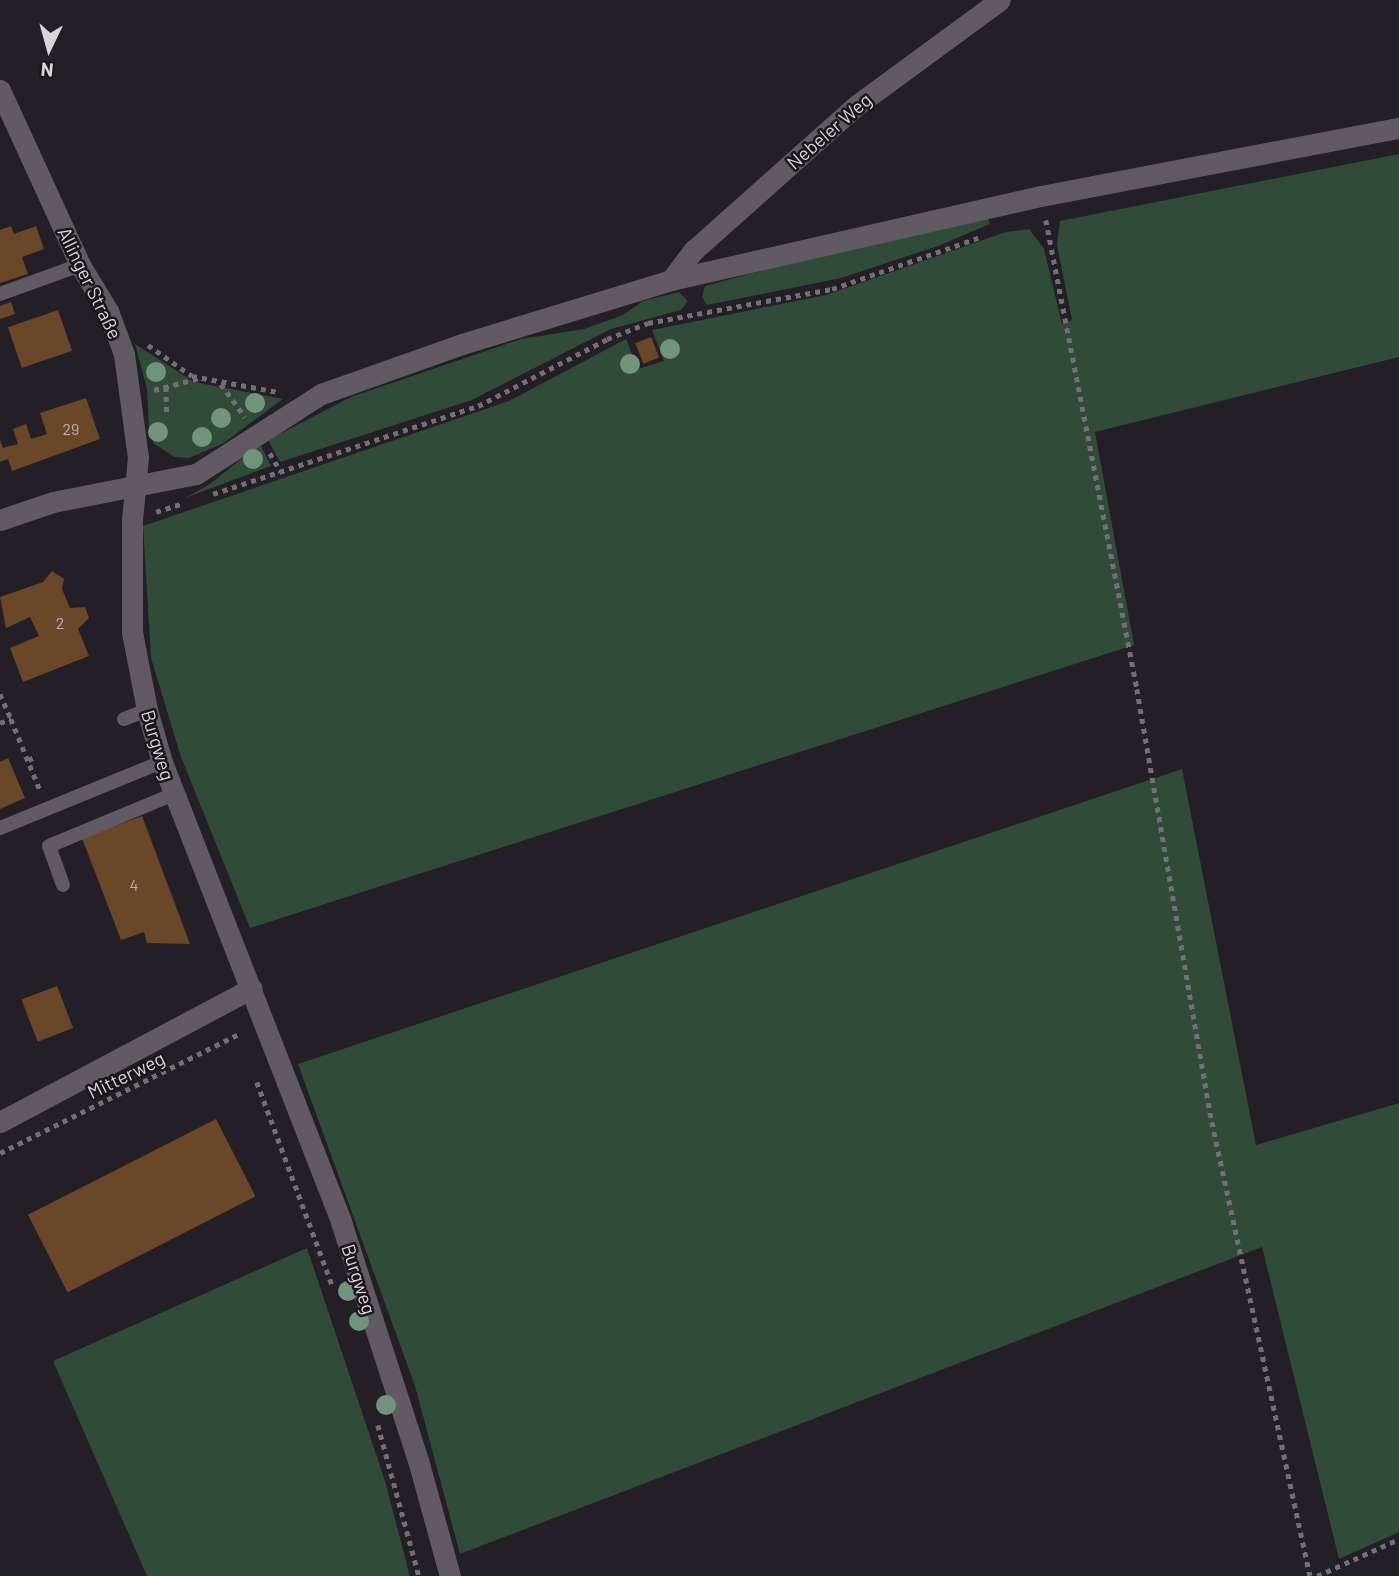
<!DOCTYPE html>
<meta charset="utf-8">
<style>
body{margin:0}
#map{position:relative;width:1399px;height:1576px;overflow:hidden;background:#241e26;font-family:Barlow,sans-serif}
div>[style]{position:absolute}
.green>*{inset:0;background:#304b37}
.building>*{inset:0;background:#6a4729;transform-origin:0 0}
.path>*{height:4.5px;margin-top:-2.25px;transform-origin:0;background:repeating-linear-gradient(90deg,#746f76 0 5px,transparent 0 10px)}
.lane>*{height:14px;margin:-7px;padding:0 7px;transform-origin:7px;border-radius:7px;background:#615a63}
.street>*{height:21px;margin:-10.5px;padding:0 10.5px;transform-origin:10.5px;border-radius:10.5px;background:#615a63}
.trees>*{width:20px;height:20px;margin:-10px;border-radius:50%;background:#73947c}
span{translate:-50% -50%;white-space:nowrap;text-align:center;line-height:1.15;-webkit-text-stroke:5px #1b151c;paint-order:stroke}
.number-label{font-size:16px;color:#bdb2ae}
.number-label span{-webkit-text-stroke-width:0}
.street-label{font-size:19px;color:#d9d5da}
.north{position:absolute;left:14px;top:14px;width:70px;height:70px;-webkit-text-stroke:5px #1b151c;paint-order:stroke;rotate:185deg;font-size:19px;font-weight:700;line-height:28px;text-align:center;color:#d9d5da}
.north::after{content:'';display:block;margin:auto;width:24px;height:32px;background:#d9d5da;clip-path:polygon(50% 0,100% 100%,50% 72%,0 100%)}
</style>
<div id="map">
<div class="green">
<i style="clip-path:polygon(1399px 154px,1399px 357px,1095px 432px,1134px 645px,250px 928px,181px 757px,151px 658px,143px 526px,509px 401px,626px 339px,638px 369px,664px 361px,652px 330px,826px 295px,1006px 232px,1029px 229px,1044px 249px,1062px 324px,1072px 320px,1057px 245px,1060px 221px)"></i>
<i style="clip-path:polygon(988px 219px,990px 224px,938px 246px,841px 278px,707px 305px,702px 297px,705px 286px,775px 267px)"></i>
<i style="clip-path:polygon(679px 292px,688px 301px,681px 310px,611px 329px,472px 400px,280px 462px,268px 440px,351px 397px,521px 339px,584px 329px,623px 315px,643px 301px)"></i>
<i style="clip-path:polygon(135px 344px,194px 382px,283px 399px,222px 444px,189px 458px,175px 457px,154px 444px,149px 430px,147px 389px)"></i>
<i style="clip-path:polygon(260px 444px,271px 466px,185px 498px,210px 484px)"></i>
<i style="clip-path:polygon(1182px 769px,1256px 1145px,1399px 1103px,1399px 1532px,1339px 1559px,1262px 1247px,460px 1554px,415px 1386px,298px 1064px)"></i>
<i style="clip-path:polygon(307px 1248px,385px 1481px,410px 1576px,147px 1576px,53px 1361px)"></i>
</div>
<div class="building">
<i style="clip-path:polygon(11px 226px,14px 234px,36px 226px,44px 249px,22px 257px,28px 274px,0 283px,0 230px)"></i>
<i style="clip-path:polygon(11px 302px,15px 314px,0 319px,0 306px)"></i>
<i style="left:58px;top:310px;width:43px;height:53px;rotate:71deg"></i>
<i style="left:651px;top:337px;width:22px;height:17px;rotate:68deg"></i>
<i style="clip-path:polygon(86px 398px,100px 439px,12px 471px,8px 459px,0 462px,0 440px,3px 448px,18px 444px,13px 429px,26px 424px,31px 439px,47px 434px,40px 413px)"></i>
<i style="clip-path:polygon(52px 571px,64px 579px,62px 589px,70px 608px,85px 607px,89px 618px,78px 629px,89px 656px,23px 682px,10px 648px,39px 636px,30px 617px,6px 628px,0 597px,43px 582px)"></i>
<i style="clip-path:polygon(8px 758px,25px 798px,0 809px,0 762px)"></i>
<i style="clip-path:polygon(142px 816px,190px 944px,147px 943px,144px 932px,121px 940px,82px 838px)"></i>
<i style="left:57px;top:986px;width:45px;height:38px;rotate:69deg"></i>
<i style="left:216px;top:1119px;width:87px;height:211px;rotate:63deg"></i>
</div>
<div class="path">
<i style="left:1046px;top:220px;width:478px;rotate:79deg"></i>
<i style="left:1137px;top:689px;width:439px;rotate:80.2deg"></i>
<i style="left:1212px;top:1122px;width:464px;rotate:77.8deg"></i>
<i style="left:148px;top:345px;width:54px;rotate:35.2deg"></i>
<i style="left:192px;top:376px;width:87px;rotate:10.5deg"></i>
<i style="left:221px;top:384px;width:41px;rotate:54deg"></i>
<i style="left:166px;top:387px;width:26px;rotate:88deg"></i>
<i style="left:154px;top:390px;width:47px;rotate:-14.9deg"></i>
<i style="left:270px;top:453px;width:22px;rotate:60deg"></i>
<i style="left:213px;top:494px;width:279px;rotate:-18.4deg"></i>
<i style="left:478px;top:406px;width:145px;rotate:-27.4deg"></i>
<i style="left:607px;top:339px;width:44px;rotate:-21.3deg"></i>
<i style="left:648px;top:323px;width:187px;rotate:-10.5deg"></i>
<i style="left:832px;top:289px;width:155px;rotate:-19.3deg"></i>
<i style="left:156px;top:512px;width:26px;rotate:-18deg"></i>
<i style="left:0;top:694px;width:27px;rotate:66deg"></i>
<i style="left:0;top:723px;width:12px;rotate:-20deg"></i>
<i style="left:11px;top:719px;width:77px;rotate:67.8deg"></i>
<i style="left:28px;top:760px;width:10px;rotate:-24deg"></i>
<i style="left:257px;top:1082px;width:219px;rotate:69.7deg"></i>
<i style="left:0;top:1153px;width:269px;rotate:-26.5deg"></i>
<i style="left:378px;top:1425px;width:156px;rotate:74.8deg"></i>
<i style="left:1317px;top:1576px;width:90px;rotate:-24.3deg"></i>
</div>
<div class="lane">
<i style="left:0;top:294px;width:85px;rotate:-19.9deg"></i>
<i style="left:124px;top:719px;width:25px;rotate:-21deg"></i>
<i style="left:0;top:828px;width:175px;rotate:-22.2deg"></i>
<i style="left:63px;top:885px;width:41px;rotate:-109.7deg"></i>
<i style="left:49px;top:846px;width:135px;rotate:-22.6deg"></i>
</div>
<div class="street">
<i style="left:0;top:90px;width:192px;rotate:65.4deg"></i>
<i style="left:80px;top:265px;width:54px;rotate:58.7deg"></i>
<i style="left:108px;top:311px;width:46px;rotate:69.6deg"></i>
<i style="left:124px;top:354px;width:104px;rotate:82.3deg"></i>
<i style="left:138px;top:457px;width:63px;rotate:95.4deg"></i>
<i style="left:132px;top:520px;width:112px;rotate:90deg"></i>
<i style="left:132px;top:632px;width:79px;rotate:79.1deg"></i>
<i style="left:147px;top:710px;width:54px;rotate:73.9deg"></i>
<i style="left:162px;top:762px;width:494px;rotate:68.7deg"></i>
<i style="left:341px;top:1222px;width:250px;rotate:72.1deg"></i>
<i style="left:418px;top:1460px;width:120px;rotate:74.6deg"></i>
<i style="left:671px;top:280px;width:38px;rotate:-53deg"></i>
<i style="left:694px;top:250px;width:218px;rotate:-41.7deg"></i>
<i style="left:857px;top:105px;width:177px;rotate:-36.3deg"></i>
<i style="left:0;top:520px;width:56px;rotate:-18.8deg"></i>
<i style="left:53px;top:502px;width:146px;rotate:-11.1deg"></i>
<i style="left:196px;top:474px;width:148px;rotate:-32.6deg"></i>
<i style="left:321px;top:394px;width:150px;rotate:-19.5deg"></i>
<i style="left:462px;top:344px;width:219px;rotate:-17deg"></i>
<i style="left:671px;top:280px;width:379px;rotate:-12.8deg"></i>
<i style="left:1041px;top:196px;width:364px;rotate:-10.8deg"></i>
<i style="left:0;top:1122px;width:285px;rotate:-28deg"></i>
</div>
<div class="trees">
<i style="left:670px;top:349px"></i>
<i style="left:630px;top:364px"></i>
<i style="left:156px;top:372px"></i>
<i style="left:255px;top:403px"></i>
<i style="left:221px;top:418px"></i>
<i style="left:158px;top:432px"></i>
<i style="left:202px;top:437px"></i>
<i style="left:253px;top:459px"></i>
<i style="left:348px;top:1291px"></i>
<i style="left:359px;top:1321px"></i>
<i style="left:386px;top:1405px"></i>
</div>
<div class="number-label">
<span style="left:71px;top:429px">29</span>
<span style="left:60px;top:623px">2</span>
<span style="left:134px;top:885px">4</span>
</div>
<div class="street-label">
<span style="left:829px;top:131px;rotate:-41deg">Nebeler Weg</span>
<span style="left:90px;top:283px;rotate:64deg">Allinger Straße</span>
<span style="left:158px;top:745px;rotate:73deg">Burgweg</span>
<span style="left:126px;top:1075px;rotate:-26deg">Mitterweg</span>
<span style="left:359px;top:1279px;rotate:72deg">Burgweg</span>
</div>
<div class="north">N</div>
</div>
